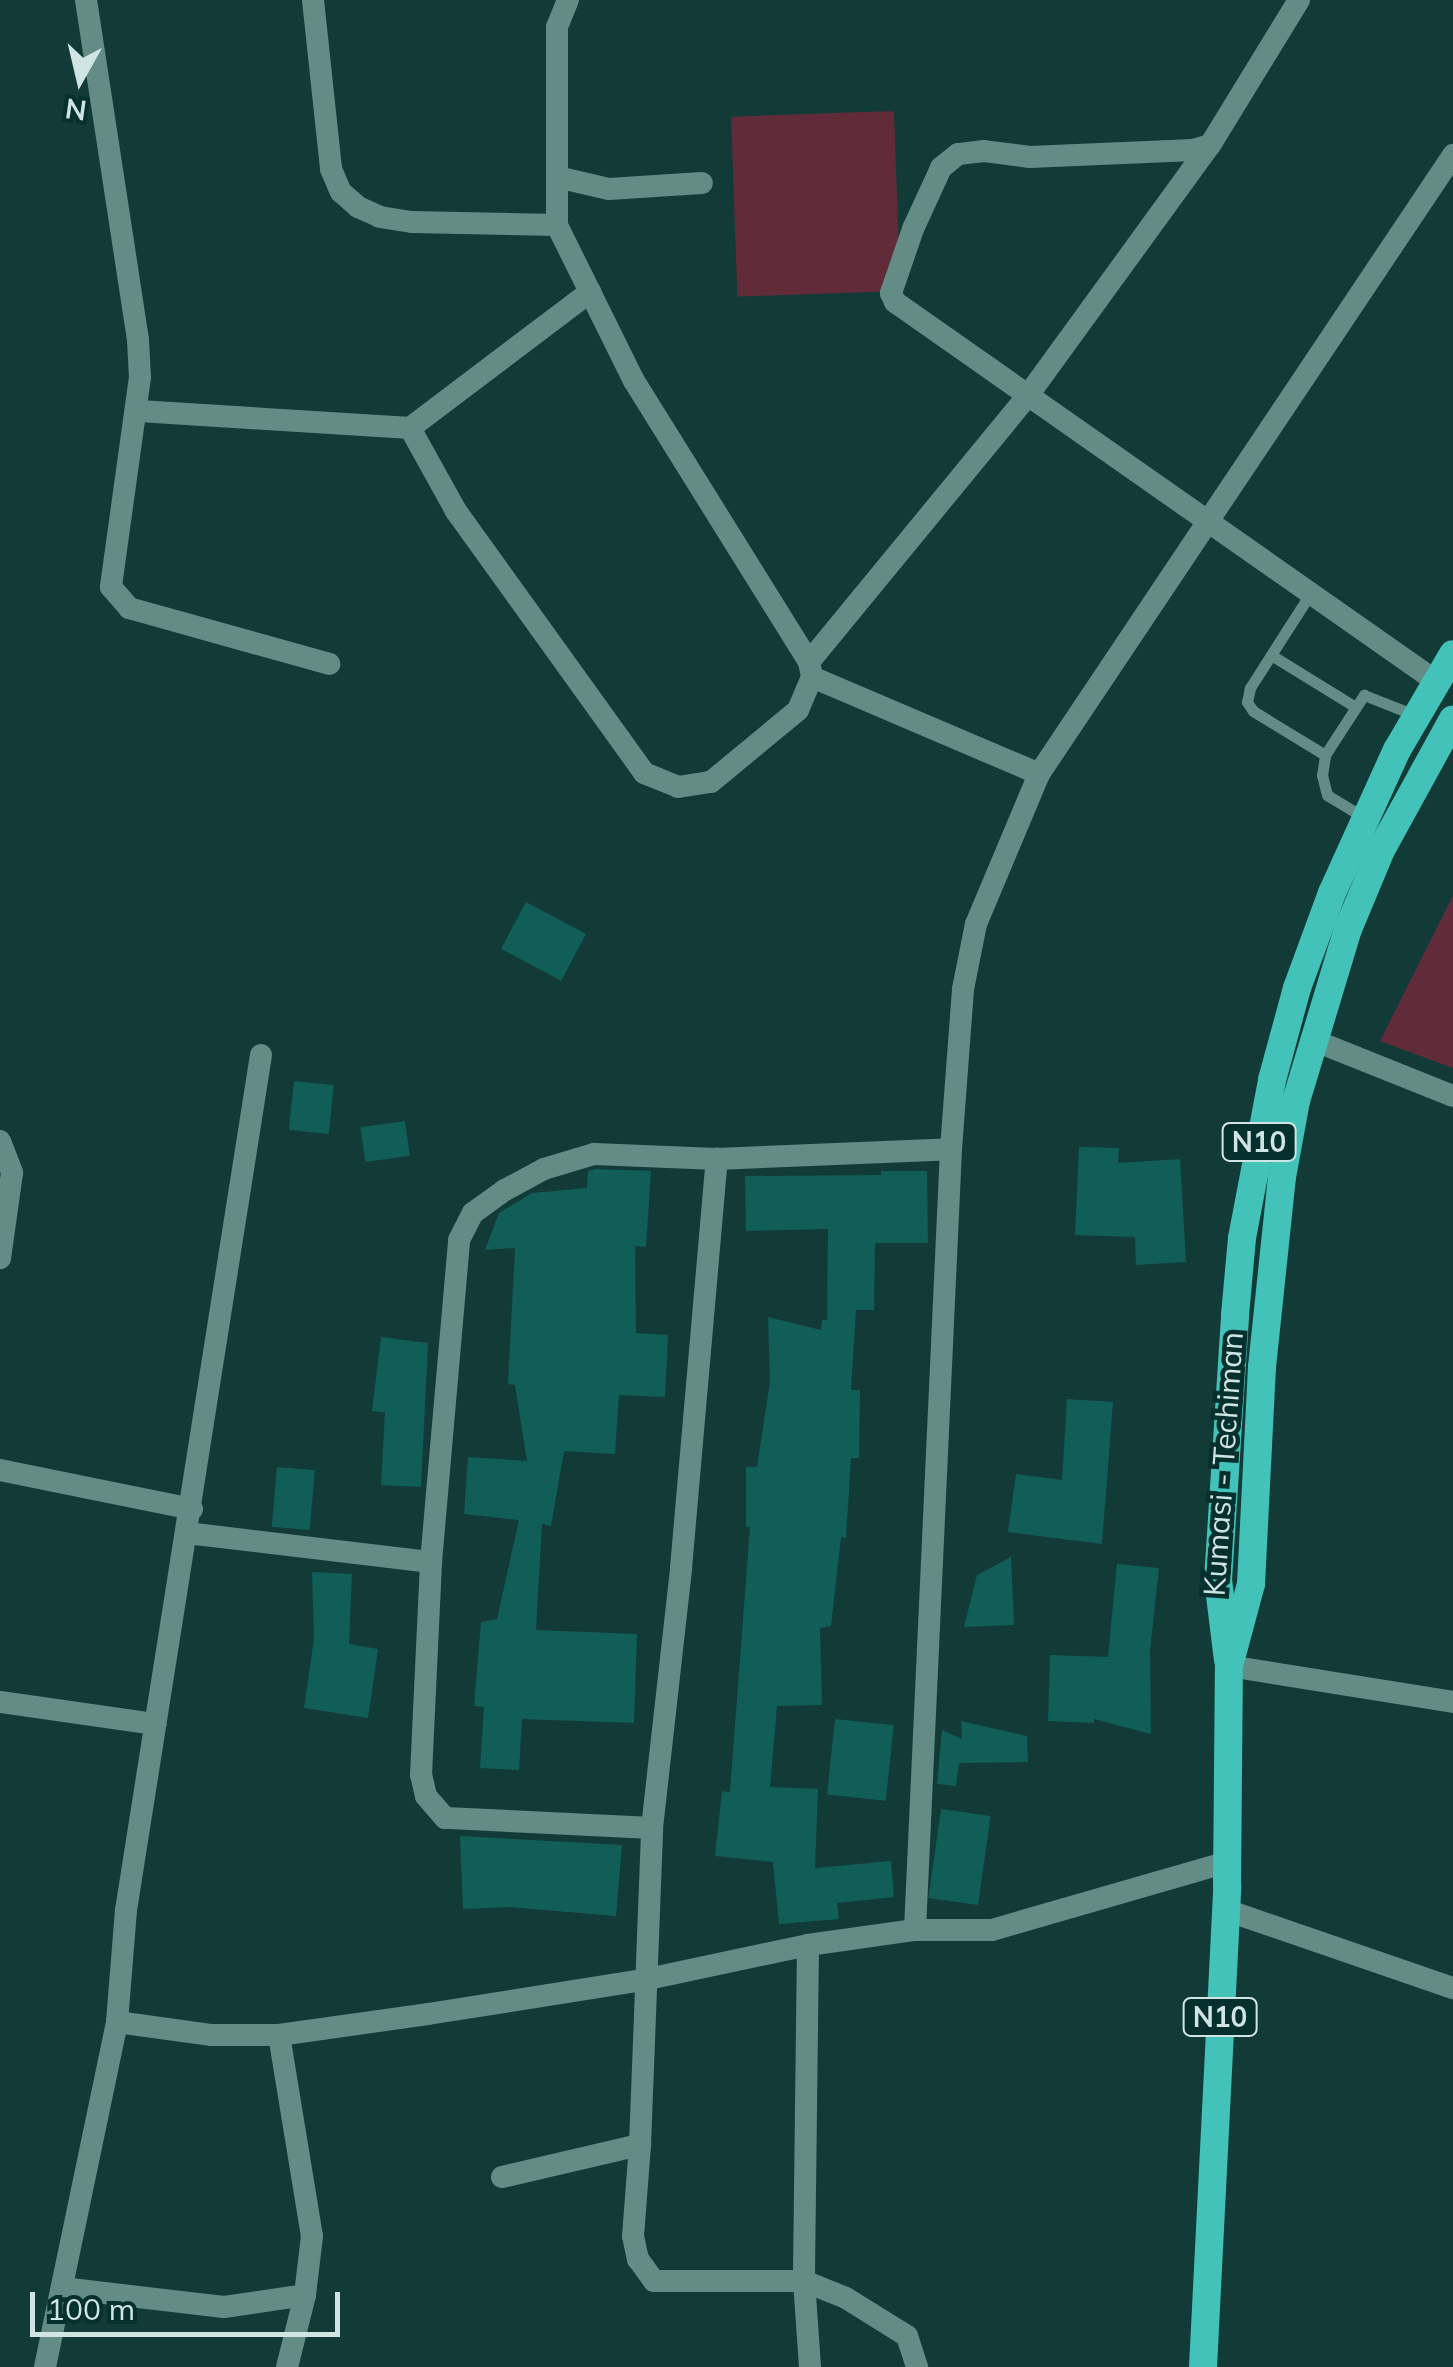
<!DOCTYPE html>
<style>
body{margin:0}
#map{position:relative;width:1453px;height:2367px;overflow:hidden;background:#123b37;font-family:Mulish,sans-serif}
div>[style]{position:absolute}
.green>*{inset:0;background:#612b39;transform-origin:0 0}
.building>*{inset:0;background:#115e59;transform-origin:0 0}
.service>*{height:11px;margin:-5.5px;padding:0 5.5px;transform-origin:5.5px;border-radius:5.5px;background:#648c87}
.minor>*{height:22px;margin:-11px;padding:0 11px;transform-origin:11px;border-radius:11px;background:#648c87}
.trunk>*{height:28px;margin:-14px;padding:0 14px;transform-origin:14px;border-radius:14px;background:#42c2b8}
span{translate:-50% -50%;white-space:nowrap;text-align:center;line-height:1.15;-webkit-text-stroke:9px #06302d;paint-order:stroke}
.shield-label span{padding:2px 8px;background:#06302d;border:2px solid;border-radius:8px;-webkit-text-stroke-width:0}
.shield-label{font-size:28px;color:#d0e5e3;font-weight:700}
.street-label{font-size:30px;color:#d0e5e3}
.north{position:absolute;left:30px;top:30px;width:100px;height:100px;-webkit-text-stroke:8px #06302d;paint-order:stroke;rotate:188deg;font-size:28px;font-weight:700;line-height:40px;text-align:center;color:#d0e5e3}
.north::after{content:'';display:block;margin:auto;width:35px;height:45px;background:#d0e5e3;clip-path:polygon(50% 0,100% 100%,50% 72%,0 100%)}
.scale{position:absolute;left:30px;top:2292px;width:310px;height:45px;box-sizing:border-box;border:5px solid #d0e5e3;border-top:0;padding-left:12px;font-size:30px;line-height:35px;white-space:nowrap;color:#d0e5e3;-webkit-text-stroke:8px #06302d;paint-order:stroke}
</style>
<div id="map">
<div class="green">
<i style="left:894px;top:111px;width:180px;height:163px;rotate:88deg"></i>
<i style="clip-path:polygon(1453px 896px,1453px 1068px,1380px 1041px)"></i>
</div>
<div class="building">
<i style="left:526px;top:902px;width:68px;height:53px;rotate:28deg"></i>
<i style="left:294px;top:1081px;width:40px;height:49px;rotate:6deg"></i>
<i style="left:405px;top:1121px;width:35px;height:45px;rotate:82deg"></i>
<i style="clip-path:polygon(1079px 1147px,1119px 1148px,1118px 1163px,1180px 1159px,1186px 1262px,1136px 1265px,1135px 1237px,1075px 1235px)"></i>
<i style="clip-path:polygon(596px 1169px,651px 1171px,646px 1247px,635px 1246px,636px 1333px,668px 1335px,665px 1397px,619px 1395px,615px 1454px,564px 1451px,551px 1526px,542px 1524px,536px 1630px,637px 1634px,634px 1723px,522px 1719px,519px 1770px,480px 1768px,484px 1707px,474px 1706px,481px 1622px,497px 1619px,519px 1520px,464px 1514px,468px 1457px,527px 1461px,515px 1385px,508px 1384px,515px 1248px,485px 1250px,499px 1213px,532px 1193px,587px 1188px,588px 1171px)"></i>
<i style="clip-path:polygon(881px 1171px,927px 1171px,928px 1243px,875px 1243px,874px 1310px,856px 1310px,851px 1390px,860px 1390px,859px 1458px,851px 1458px,846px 1538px,841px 1537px,831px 1626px,820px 1628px,822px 1705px,777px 1706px,770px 1787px,818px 1789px,815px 1868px,891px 1861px,894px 1897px,837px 1903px,839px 1919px,779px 1924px,773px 1862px,715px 1856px,722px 1791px,730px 1792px,750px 1527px,746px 1527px,746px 1467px,757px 1467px,770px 1382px,768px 1317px,821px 1330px,822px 1320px,827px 1320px,828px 1229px,746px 1231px,745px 1176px,881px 1175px)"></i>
<i style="clip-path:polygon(381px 1337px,428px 1343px,421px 1487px,381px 1485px,385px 1412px,372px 1411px)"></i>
<i style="clip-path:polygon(1067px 1399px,1113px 1402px,1102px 1544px,1008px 1532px,1016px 1474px,1062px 1480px)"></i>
<i style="left:277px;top:1467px;width:38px;height:60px;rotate:5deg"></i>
<i style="clip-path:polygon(1011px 1557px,1014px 1625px,964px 1627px,977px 1575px)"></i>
<i style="clip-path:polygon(1117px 1564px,1159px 1568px,1150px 1650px,1151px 1734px,1094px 1719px,1094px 1723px,1048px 1721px,1050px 1655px,1108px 1657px)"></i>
<i style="clip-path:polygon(312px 1572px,352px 1574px,349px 1644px,378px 1649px,368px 1718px,304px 1708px,314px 1639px)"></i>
<i style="left:835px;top:1719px;width:59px;height:76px;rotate:6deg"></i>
<i style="clip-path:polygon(961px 1721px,1027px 1736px,1028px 1762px,959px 1763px,956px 1786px,937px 1784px,942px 1730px,962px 1739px)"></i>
<i style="left:941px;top:1809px;width:50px;height:90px;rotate:8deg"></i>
<i style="clip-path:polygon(460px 1836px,622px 1845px,616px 1916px,509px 1907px,463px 1909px)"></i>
</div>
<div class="service">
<i style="left:1310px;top:594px;width:112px;rotate:122.6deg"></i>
<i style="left:1250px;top:688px;width:14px;rotate:102deg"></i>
<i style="left:1247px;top:702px;width:11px;rotate:56deg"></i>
<i style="left:1253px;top:711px;width:84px;rotate:31.4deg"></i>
<i style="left:1271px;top:655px;width:97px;rotate:31.6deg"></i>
<i style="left:1365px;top:818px;width:44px;rotate:-148.8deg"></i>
<i style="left:1327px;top:795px;width:21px;rotate:-104deg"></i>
<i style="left:1322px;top:775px;width:20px;rotate:-81deg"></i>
<i style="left:1325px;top:755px;width:72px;rotate:-57deg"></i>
<i style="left:1364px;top:695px;width:57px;rotate:21.6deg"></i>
</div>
<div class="minor">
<i style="left:86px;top:0;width:344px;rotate:81.3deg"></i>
<i style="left:138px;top:340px;width:37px;rotate:87deg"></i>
<i style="left:140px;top:377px;width:212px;rotate:97.9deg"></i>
<i style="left:111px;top:587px;width:28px;rotate:49deg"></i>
<i style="left:129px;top:608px;width:208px;rotate:15.6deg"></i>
<i style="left:313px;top:0;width:170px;rotate:83.9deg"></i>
<i style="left:331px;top:169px;width:25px;rotate:67deg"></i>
<i style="left:341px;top:192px;width:23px;rotate:41deg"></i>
<i style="left:358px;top:207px;width:24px;rotate:24deg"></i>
<i style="left:380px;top:217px;width:32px;rotate:9deg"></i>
<i style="left:412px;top:222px;width:145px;rotate:1.2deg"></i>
<i style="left:1299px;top:0;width:170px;rotate:121.5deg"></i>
<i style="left:1210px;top:145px;width:18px;rotate:164deg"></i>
<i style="left:1193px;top:150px;width:163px;rotate:177.5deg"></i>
<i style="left:1030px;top:157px;width:46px;rotate:-172.6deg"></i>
<i style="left:984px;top:151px;width:26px;rotate:173deg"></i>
<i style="left:958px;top:154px;width:22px;rotate:141deg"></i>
<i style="left:941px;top:168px;width:67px;rotate:114.7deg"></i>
<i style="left:913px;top:229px;width:68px;rotate:109deg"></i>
<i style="left:891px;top:293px;width:10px;rotate:66deg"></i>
<i style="left:895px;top:302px;width:662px;rotate:35.03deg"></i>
<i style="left:557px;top:177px;width:53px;rotate:13deg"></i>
<i style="left:609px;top:189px;width:93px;rotate:-3.7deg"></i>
<i style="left:139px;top:411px;width:272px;rotate:3.6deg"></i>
<i style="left:410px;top:428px;width:226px;rotate:-37.1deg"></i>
<i style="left:410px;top:428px;width:95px;rotate:61deg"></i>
<i style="left:456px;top:511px;width:322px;rotate:54.3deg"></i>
<i style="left:644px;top:773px;width:37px;rotate:22deg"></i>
<i style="left:678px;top:787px;width:33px;rotate:-9deg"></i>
<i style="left:711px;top:782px;width:113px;rotate:-39.6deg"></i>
<i style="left:798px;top:710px;width:36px;rotate:-67deg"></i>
<i style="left:812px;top:677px;width:15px;rotate:-101deg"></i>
<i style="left:809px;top:662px;width:331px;rotate:-121.9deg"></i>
<i style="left:634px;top:381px;width:174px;rotate:-116.3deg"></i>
<i style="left:557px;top:225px;width:198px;rotate:-90deg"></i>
<i style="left:557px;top:27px;width:29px;rotate:-68deg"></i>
<i style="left:809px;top:662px;width:347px;rotate:-50.6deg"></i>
<i style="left:1029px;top:394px;width:308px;rotate:-54deg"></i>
<i style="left:812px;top:677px;width:247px;rotate:23.1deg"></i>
<i style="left:1313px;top:1040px;width:151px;rotate:21.8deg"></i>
<i style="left:261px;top:1055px;width:866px;rotate:98.97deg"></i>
<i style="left:126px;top:1910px;width:112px;rotate:94.6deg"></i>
<i style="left:117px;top:2022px;width:96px;rotate:7.8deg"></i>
<i style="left:212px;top:2035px;width:67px"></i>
<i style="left:279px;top:2035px;width:150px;rotate:-8deg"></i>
<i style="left:428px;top:2014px;width:223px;rotate:-9deg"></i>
<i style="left:648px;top:1979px;width:164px;rotate:-12deg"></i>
<i style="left:808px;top:1945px;width:108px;rotate:-8deg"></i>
<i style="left:915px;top:1930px;width:77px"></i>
<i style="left:992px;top:1930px;width:246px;rotate:-16.1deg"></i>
<i style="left:0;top:1141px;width:34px;rotate:69deg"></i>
<i style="left:12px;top:1173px;width:86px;rotate:98deg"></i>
<i style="left:0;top:1470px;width:196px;rotate:11.5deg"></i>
<i style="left:187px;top:1533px;width:246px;rotate:6.8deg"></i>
<i style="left:1229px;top:1666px;width:227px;rotate:9.1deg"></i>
<i style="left:0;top:1702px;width:157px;rotate:8.1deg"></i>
<i style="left:652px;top:1828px;width:207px;rotate:-177.2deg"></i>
<i style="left:445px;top:1818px;width:29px;rotate:-131deg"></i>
<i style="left:426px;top:1796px;width:22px;rotate:-103deg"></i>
<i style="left:421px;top:1775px;width:213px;rotate:-87.3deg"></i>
<i style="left:431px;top:1562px;width:323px;rotate:-85deg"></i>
<i style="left:459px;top:1240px;width:30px;rotate:-63deg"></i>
<i style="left:473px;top:1213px;width:39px;rotate:-36deg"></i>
<i style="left:505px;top:1190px;width:44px;rotate:-28.3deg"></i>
<i style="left:544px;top:1169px;width:52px;rotate:-16.7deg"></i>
<i style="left:594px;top:1154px;width:123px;rotate:2.3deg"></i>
<i style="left:717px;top:1159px;width:234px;rotate:-2.4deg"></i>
<i style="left:1226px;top:1910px;width:240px;rotate:19deg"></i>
<i style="left:915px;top:1930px;width:782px;rotate:-87.36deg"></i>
<i style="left:951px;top:1149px;width:160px;rotate:-85.7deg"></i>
<i style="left:963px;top:989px;width:66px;rotate:-78.7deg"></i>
<i style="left:976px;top:924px;width:163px;rotate:-67.2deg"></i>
<i style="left:1039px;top:774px;width:745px;rotate:-56.22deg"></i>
<i style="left:808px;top:1945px;width:336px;rotate:90.7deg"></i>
<i style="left:804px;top:2281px;width:45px;rotate:22deg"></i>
<i style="left:846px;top:2298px;width:72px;rotate:31.9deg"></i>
<i style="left:907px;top:2336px;width:33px;rotate:72deg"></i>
<i style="left:279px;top:2035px;width:204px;rotate:80.7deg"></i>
<i style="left:312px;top:2236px;width:59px;rotate:96.8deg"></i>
<i style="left:305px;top:2295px;width:74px;rotate:104deg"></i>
<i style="left:640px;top:2145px;width:91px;rotate:94.4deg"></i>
<i style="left:633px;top:2236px;width:24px;rotate:78deg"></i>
<i style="left:638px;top:2259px;width:27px;rotate:54deg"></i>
<i style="left:654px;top:2281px;width:150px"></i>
<i style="left:804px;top:2281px;width:86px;rotate:86deg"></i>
<i style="left:502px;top:2177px;width:142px;rotate:-13.1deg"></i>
<i style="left:640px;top:2145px;width:317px;rotate:-87.8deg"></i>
<i style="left:652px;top:1828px;width:262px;rotate:-83.6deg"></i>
<i style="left:681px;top:1568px;width:411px;rotate:-85deg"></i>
<i style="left:62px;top:2288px;width:163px;rotate:6.7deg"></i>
<i style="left:224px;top:2307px;width:82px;rotate:-8.4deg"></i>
<i style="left:45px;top:2367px;width:352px;rotate:-78.2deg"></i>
</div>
<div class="trunk">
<i style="left:1228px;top:1660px;width:81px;rotate:-97.1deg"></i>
<i style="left:1218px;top:1580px;width:266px;rotate:-86.3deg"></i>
<i style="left:1235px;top:1315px;width:77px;rotate:-84.8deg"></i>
<i style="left:1242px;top:1238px;width:161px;rotate:-79.2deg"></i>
<i style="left:1272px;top:1080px;width:95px;rotate:-74.8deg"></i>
<i style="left:1297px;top:988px;width:101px;rotate:-69.8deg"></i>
<i style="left:1332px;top:893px;width:157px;rotate:-65.6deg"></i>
<i style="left:1397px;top:750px;width:111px;rotate:-59.7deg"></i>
<i style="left:1203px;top:2367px;width:482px;rotate:-87.1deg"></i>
<i style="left:1227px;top:1886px;width:220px;rotate:-89.5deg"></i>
<i style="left:1229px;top:1666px;width:85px;rotate:-75deg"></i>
<i style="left:1251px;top:1584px;width:217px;rotate:-87.1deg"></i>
<i style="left:1262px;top:1367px;width:191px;rotate:-84deg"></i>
<i style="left:1282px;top:1177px;width:77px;rotate:-79.6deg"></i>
<i style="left:1296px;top:1101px;width:180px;rotate:-73.2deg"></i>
<i style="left:1348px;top:929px;width:86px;rotate:-67.3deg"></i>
<i style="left:1381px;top:850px;width:149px;rotate:-61.2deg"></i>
</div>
<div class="shield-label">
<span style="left:1259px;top:1142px">N10</span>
<span style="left:1220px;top:2017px">N10</span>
</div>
<div class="street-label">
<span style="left:1223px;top:1464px;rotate:-86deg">Kumasi - Techiman</span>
</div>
<div class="north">N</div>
<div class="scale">100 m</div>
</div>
